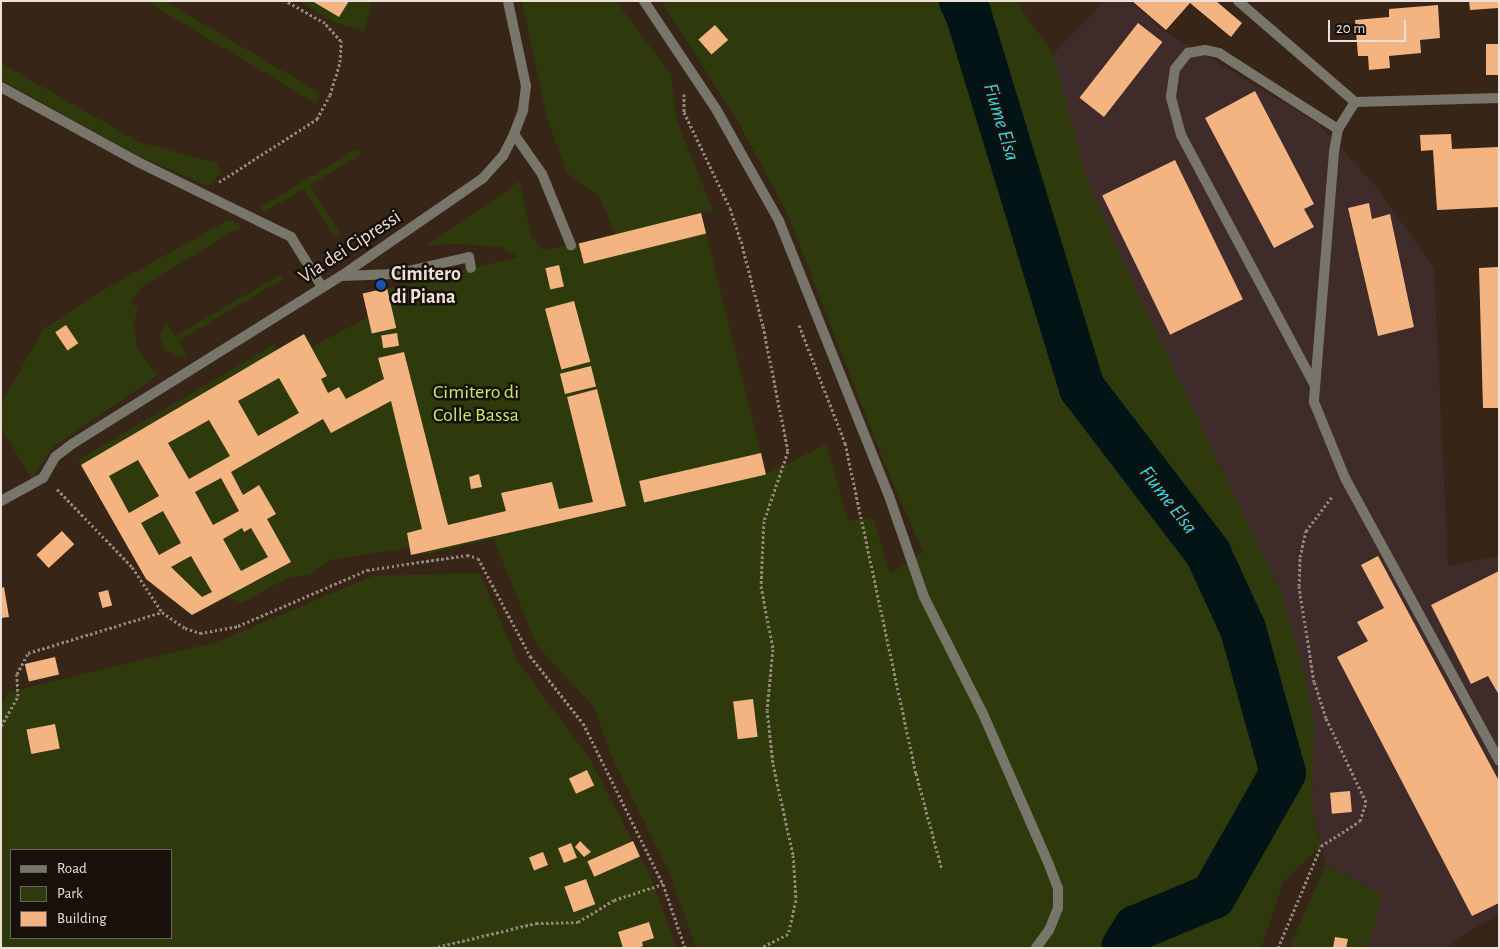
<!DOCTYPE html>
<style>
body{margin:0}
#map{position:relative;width:1500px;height:949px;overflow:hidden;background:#372517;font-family:"Alegreya Sans",sans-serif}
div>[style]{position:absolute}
.industrial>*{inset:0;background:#3f2b2a}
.green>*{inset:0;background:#2e3a0b}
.river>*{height:46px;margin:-23px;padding:0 23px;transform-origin:23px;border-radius:23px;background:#031417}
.building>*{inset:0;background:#f4b481;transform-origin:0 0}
.path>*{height:3px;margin-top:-1.5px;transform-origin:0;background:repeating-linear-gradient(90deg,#95867c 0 2.5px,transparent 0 5px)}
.lane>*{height:10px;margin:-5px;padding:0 5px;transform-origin:5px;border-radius:5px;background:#78756a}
.street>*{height:10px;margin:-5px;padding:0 5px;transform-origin:5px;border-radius:5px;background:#78756a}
.dots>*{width:14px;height:14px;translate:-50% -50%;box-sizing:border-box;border:2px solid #18100a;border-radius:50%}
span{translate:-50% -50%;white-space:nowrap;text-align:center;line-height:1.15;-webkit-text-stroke:5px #18100a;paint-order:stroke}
.street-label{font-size:20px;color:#ece0d8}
.poi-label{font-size:20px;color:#ece0d8;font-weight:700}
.left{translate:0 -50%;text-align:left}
.park-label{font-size:20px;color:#c5e96d}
.water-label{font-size:21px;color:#3bd4e6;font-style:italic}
.frame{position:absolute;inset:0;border:2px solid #ece0d8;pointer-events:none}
.legend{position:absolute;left:10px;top:849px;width:162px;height:90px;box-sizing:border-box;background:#18100a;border:1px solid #6d635c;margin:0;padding:6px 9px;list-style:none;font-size:15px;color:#ece0d8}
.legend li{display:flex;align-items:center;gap:10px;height:25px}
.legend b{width:25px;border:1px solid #6d635c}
.scale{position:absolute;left:1328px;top:20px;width:78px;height:22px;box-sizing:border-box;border:2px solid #ece0d8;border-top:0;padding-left:6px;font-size:15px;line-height:18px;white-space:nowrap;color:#ece0d8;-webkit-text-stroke:4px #18100a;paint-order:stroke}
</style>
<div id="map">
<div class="industrial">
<i style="clip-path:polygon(1105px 1px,1130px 1px,1163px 30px,1319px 124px,1379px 190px,1434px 269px,1448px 566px,1499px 556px,1499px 914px,1450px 943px,1449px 948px,1367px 948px,1383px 895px,1326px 865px,1312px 805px,1314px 720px,1282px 594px,1139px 297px,1086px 177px,1053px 54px)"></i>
</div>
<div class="green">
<i style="clip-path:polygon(146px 1px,165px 1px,320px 93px,315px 103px)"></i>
<i style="clip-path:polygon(299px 1px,372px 1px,364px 31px,333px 22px)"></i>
<i style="clip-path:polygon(522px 1px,616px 1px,671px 75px,676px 119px,713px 210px,701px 213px,766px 474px,826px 444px,848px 521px,873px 517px,890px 574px,923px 552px,882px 457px,788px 215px,737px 120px,661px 1px,1016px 1px,1053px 54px,1086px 177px,1139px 297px,1282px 594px,1304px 671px,1314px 720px,1312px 805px,1321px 846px,1283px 882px,1261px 948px,696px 948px,670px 874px,611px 755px,594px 707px,537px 646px,493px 538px,432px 553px,411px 555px,410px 548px,329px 560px,310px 574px,285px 579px,242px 603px,226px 597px,192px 615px,146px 579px,78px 460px,275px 344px,278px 349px,304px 334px,312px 347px,368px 317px,363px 294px,518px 257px,501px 247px,459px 244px,427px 245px,520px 181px,531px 237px,544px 251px,615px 234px,600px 198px,567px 173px,547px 118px)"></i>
<i style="clip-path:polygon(1px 63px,139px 142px,216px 163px,221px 172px,208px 186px,139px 156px,1px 80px)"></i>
<i style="clip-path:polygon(358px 148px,362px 154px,310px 185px,340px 233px,334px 237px,304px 189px,264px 212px,259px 208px)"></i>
<i style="clip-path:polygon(228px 220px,242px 226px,143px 286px,131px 303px,138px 308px,133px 326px,137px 346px,145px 361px,158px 375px,54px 446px,32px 479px,1px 428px,1px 404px,44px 328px,112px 285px)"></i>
<i style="clip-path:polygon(280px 275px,283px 279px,178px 341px,187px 356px,179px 357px,165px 350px,160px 336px,166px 321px,175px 336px)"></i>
<i style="clip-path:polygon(evenodd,480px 573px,517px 660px,591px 761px,650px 875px,677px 948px,1px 948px,1px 706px,9px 692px,217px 642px,373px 576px,480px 573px,11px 850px,171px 850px,171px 938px,11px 938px,11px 850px)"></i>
<i style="clip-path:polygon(1326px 865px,1383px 895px,1367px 948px,1289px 948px)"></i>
</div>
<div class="river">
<i style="left:962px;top:1px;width:13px;rotate:63deg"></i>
<i style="left:968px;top:13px;width:392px;rotate:73.1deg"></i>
<i style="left:1082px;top:388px;width:208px;rotate:52.6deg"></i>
<i style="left:1208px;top:553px;width:84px;rotate:65.3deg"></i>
<i style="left:1243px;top:629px;width:149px;rotate:74.5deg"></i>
<i style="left:1283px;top:773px;width:142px;rotate:119.6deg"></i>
<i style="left:1213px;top:896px;width:83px;rotate:157.4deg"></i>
<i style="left:1136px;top:928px;width:23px;rotate:121deg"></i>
</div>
<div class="building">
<i style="clip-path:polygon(312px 1px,349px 1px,339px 17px)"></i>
<i style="clip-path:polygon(1132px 1px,1216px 1px,1242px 23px,1231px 37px,1190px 3px,1166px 30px)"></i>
<i style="clip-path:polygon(1469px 1px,1499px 1px,1499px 8px,1470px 10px)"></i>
<i style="clip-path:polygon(1438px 5px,1440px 38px,1420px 40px,1421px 53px,1389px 56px,1390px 68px,1369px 70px,1368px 56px,1358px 56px,1355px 20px,1389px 17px,1389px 9px)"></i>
<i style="left:1138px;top:23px;width:31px;height:95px;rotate:38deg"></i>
<i style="left:715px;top:25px;width:20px;height:22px;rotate:49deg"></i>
<i style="left:1499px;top:44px;width:31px;height:13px;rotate:90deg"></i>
<i style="clip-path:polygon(1255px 91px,1314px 204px,1304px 209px,1314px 227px,1274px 248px,1205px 118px)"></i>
<i style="clip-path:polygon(1451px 134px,1452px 149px,1499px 147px,1499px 207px,1437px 210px,1433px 150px,1421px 151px,1420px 135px)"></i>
<i style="left:1175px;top:160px;width:155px;height:81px;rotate:64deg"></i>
<i style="clip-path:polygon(1369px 203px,1372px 219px,1390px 214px,1414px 327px,1378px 336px,1348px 208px)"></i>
<i style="left:701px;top:213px;width:21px;height:126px;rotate:76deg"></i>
<i style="left:559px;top:265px;width:22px;height:14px;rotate:77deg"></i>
<i style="clip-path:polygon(1499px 267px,1499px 408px,1483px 408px,1479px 268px)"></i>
<i style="left:387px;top:288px;width:41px;height:25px;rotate:77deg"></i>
<i style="left:574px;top:301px;width:63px;height:30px;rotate:75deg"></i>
<i style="left:66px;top:325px;width:22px;height:13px;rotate:56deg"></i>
<i style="left:397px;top:333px;width:13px;height:16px;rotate:81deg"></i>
<i style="clip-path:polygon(evenodd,304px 334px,327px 376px,321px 379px,328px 393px,339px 387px,346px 399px,384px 379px,378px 358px,404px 352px,448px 525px,506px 511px,501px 493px,552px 482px,559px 509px,593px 502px,567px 397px,597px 389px,626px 506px,411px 555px,407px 533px,422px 529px,391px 401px,331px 433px,323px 419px,231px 472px,243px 495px,259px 485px,276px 514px,267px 519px,291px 562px,192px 615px,146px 579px,81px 465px,304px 334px,279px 378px,299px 413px,258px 436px,238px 401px,279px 378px,304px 334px,209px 420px,230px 456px,189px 479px,168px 443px,209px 420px,304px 334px,138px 460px,159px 496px,129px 513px,109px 476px,138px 460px,304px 334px,221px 478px,239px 511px,213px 525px,195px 492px,221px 478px,304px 334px,163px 511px,181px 543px,159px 555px,141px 523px,163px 511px,304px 334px,242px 528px,244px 532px,251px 528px,268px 557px,241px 571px,223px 539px,242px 528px,304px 334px,191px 556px,212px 592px,202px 597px,171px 567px,191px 556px)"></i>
<i style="left:591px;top:366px;width:21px;height:32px;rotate:76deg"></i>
<i style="left:761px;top:453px;width:22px;height:125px;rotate:77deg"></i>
<i style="clip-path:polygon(479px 474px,482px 487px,471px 489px,469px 477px)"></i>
<i style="left:62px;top:531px;width:18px;height:35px;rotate:47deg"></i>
<i style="clip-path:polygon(1378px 556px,1499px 781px,1499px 903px,1472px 916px,1337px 657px,1368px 641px,1357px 622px,1384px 608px,1361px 565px)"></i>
<i style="clip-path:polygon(1499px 571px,1499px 695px,1488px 676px,1471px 684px,1431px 605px)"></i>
<i style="clip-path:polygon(4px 587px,9px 617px,1px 618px,1px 588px)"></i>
<i style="left:108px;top:590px;width:16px;height:10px;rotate:75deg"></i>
<i style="left:55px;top:657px;width:18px;height:31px;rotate:77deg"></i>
<i style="left:753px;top:699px;width:38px;height:20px;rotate:83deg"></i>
<i style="left:55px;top:724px;width:25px;height:29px;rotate:79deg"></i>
<i style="left:587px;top:770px;width:17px;height:20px;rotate:65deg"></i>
<i style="left:1350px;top:791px;width:21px;height:20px;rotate:85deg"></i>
<i style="clip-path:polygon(580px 841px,591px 852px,584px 857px,575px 847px)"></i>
<i style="left:633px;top:841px;width:17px;height:50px;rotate:66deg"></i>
<i style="left:571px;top:843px;width:16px;height:14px;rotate:68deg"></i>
<i style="left:543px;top:852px;width:14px;height:15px;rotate:69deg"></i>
<i style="left:586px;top:879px;width:27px;height:23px;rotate:70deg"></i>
<i style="clip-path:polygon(649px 922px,654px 938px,642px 942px,643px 946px,638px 948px,623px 948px,618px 932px)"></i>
<i style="clip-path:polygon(1335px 937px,1348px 939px,1346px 948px,1333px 948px)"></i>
</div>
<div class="path">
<i style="left:684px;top:94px;width:18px;rotate:90deg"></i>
<i style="left:684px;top:112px;width:106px;rotate:64.4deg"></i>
<i style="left:730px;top:208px;width:35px;rotate:72deg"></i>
<i style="left:741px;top:241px;width:88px;rotate:75.5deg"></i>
<i style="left:763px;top:326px;width:127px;rotate:78.7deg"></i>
<i style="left:788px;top:451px;width:74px;rotate:108.9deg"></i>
<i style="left:764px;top:521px;width:65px;rotate:92.6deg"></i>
<i style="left:761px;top:586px;width:64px;rotate:79.2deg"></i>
<i style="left:773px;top:649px;width:61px;rotate:95.6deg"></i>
<i style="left:767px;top:710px;width:54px;rotate:83.7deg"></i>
<i style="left:773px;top:764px;width:93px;rotate:77.6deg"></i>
<i style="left:793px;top:855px;width:45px;rotate:86.2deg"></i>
<i style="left:796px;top:900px;width:35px;rotate:103deg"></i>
<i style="left:788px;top:934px;width:30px;rotate:153deg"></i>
<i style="left:219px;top:182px;width:117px;rotate:-32.7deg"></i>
<i style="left:317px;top:119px;width:27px;rotate:-62deg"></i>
<i style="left:330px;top:95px;width:34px;rotate:-73deg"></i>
<i style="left:340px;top:62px;width:21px;rotate:-87deg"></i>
<i style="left:341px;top:41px;width:24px;rotate:-132deg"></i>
<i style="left:325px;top:23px;width:45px;rotate:-150.6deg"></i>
<i style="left:799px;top:325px;width:127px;rotate:68.7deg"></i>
<i style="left:845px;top:443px;width:338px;rotate:77.9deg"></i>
<i style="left:916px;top:773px;width:100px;rotate:75deg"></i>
<i style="left:57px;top:489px;width:108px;rotate:46.1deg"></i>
<i style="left:132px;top:567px;width:54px;rotate:56.3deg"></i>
<i style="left:162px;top:612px;width:28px;rotate:35deg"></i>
<i style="left:185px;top:628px;width:16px;rotate:18deg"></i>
<i style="left:200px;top:633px;width:39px;rotate:-10deg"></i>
<i style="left:238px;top:626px;width:141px;rotate:-23.5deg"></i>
<i style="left:367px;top:570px;width:101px;rotate:-8.5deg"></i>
<i style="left:467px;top:555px;width:11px;rotate:15deg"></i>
<i style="left:478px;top:558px;width:111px;rotate:62deg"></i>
<i style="left:530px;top:656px;width:85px;rotate:51.7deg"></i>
<i style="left:583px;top:723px;width:180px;rotate:63.6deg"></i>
<i style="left:663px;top:884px;width:68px;rotate:71deg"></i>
<i style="left:1px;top:726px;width:34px;rotate:-60deg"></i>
<i style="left:18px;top:696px;width:22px;rotate:-93deg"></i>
<i style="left:17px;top:674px;width:24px;rotate:-62deg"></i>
<i style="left:28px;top:653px;width:140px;rotate:-17deg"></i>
<i style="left:433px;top:948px;width:106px;rotate:-13.6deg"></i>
<i style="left:536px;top:923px;width:42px;rotate:-1.4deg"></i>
<i style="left:578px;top:922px;width:42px;rotate:-31.4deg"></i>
<i style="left:614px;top:900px;width:52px;rotate:-18.1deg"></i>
<i style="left:1278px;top:948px;width:111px;rotate:-67.1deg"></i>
<i style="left:1321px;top:846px;width:46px;rotate:-32.7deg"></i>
<i style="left:1360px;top:821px;width:20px;rotate:-72deg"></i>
<i style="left:1366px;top:802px;width:93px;rotate:-115.5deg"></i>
<i style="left:1326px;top:718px;width:38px;rotate:-108deg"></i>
<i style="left:1314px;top:682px;width:97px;rotate:-98.9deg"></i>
<i style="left:1299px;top:586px;width:29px;rotate:-88deg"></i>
<i style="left:1300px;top:557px;width:27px;rotate:-77deg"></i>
<i style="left:1306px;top:531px;width:45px;rotate:-53.1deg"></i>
</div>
<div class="lane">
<i style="left:644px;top:1px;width:130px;rotate:56.3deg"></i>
<i style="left:716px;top:109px;width:129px;rotate:60.6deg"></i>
<i style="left:779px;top:221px;width:293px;rotate:68.2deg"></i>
<i style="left:888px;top:493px;width:110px;rotate:70.9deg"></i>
<i style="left:924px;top:597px;width:133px;rotate:63.2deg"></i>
<i style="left:984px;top:716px;width:163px;rotate:66.4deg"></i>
<i style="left:1049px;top:865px;width:25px;rotate:69deg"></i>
<i style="left:1058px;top:888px;width:20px;rotate:90deg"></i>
<i style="left:1058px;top:908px;width:24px;rotate:112deg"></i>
<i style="left:1049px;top:930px;width:22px;rotate:126deg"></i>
<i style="left:1355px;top:102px;width:32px;rotate:122deg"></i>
<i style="left:1338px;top:129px;width:23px;rotate:100deg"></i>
<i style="left:1334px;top:152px;width:251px;rotate:94.6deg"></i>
<i style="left:1314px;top:402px;width:82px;rotate:67.8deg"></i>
<i style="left:1345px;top:478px;width:322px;rotate:61.4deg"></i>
<i style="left:514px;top:134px;width:49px;rotate:55deg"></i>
<i style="left:542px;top:174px;width:77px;rotate:67.8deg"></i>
<i style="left:341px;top:276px;width:54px;rotate:-2.1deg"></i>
<i style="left:395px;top:274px;width:76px;rotate:-12.9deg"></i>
<i style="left:469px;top:257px;width:11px;rotate:80deg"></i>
<i style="left:1314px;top:384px;width:282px;rotate:-118.1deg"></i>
<i style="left:1181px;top:135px;width:39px;rotate:-105deg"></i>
<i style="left:1171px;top:97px;width:28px;rotate:-82deg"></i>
<i style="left:1175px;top:69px;width:21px;rotate:-51deg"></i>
<i style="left:1188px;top:53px;width:17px;rotate:-10deg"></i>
<i style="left:1205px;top:50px;width:14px;rotate:12deg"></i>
<i style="left:1219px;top:53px;width:141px;rotate:32.6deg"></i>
<i style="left:1px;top:501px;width:48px;rotate:-28.7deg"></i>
<i style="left:43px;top:478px;width:24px;rotate:-60deg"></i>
<i style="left:55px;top:457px;width:21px;rotate:-37deg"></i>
</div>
<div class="street">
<i style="left:1238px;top:1px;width:155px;rotate:40.8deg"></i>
<i style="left:1355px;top:102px;width:144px;rotate:-1.6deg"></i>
<i style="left:1px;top:87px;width:154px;rotate:28.7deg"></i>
<i style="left:136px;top:161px;width:173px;rotate:26.1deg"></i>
<i style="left:291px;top:237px;width:59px;rotate:58.2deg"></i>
<i style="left:72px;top:444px;width:317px;rotate:-32deg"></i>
<i style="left:341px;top:276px;width:173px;rotate:-34.6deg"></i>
<i style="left:483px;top:178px;width:30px;rotate:-48deg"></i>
<i style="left:503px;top:156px;width:25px;rotate:-63deg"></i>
<i style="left:514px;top:134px;width:26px;rotate:-69deg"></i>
<i style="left:523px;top:110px;width:24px;rotate:-83deg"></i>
<i style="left:526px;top:86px;width:87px;rotate:-102deg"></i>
</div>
<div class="dots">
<i style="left:381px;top:285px;background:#1a4fb4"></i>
</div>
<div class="street-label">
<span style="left:350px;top:247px;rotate:-33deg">Via dei Cipressi</span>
</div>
<div class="poi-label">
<span class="left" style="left:391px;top:286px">Cimitero<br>di Piana</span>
</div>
<div class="park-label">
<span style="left:476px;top:404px">Cimitero di<br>Colle Bassa</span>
</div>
<div class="water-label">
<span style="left:1001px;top:122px;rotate:73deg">Fiume Elsa</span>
<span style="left:1168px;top:500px;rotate:52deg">Fiume Elsa</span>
</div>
<div class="frame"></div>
<ul class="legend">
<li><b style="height:6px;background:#78756a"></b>Road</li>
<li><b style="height:14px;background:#2e3a0b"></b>Park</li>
<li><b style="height:14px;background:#f4b481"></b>Building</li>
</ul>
<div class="scale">20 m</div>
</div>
